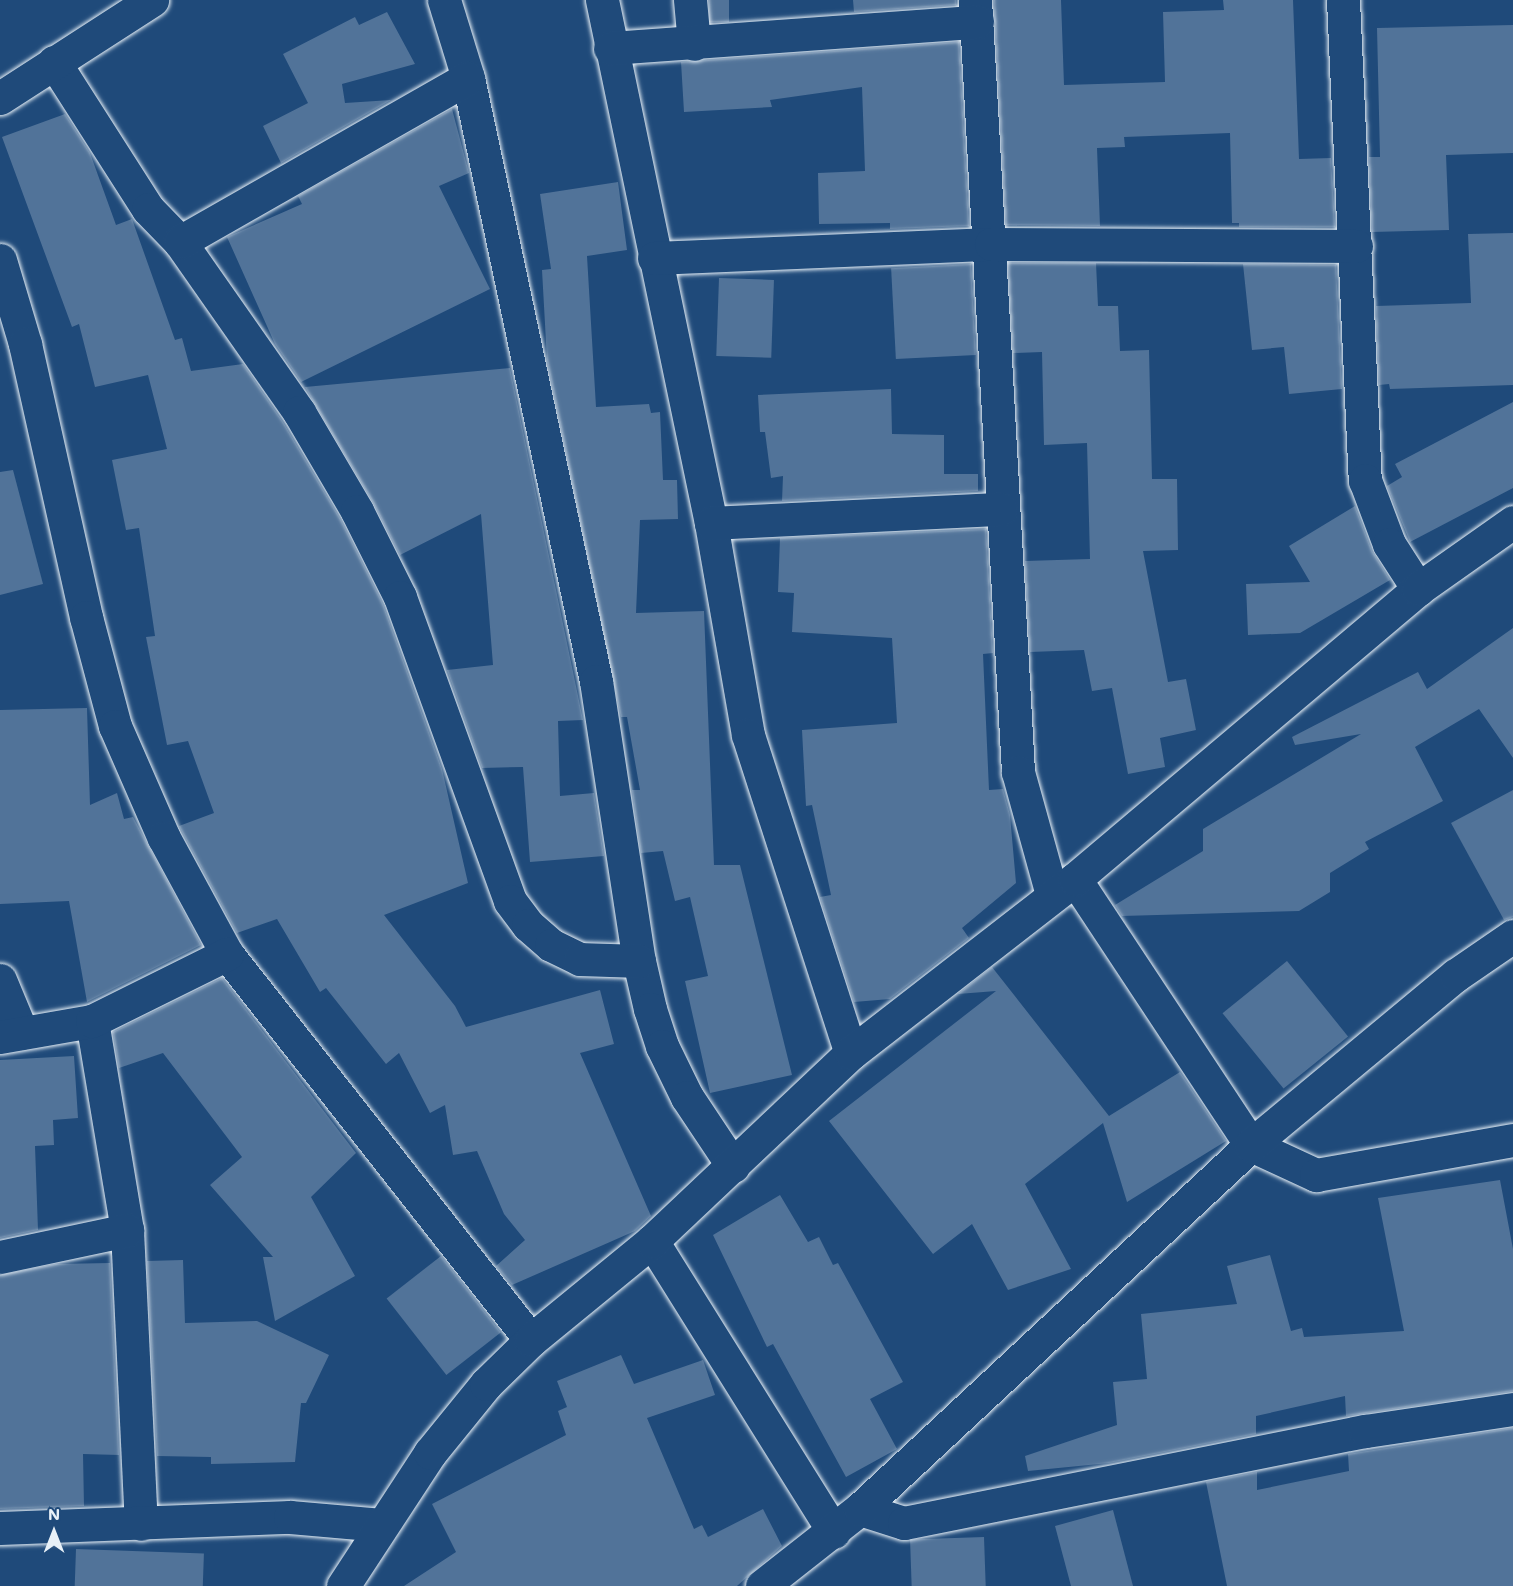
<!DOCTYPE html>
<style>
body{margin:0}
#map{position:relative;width:1513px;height:1586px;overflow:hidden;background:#1f4a7a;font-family:Mali,sans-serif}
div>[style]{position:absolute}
.building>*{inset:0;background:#517399;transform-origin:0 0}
.roads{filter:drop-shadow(0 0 2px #e8f1f8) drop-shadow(0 0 2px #e8f1f8)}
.street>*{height:33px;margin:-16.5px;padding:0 16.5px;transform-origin:16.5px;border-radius:16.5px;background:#1f4a7a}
.secondary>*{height:33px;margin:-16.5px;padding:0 16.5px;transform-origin:16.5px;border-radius:16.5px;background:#1f4a7a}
span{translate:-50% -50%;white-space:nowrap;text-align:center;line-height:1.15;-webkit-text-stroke:4.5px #1f4a7a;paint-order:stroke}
.north{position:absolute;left:24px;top:1502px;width:60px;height:60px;-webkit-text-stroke:4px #1f4a7a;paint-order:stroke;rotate:0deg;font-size:16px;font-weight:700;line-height:24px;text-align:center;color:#e8f1f8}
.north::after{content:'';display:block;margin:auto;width:21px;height:27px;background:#e8f1f8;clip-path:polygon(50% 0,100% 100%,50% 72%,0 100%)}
</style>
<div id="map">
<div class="building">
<i style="left:709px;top:0;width:20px;height:22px"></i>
<i style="clip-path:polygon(853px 0,956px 0,956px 5px,854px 12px)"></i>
<i style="clip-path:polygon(994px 0,1061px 0,1064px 85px,1165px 82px,1163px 12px,1224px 10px,1223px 0,1293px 0,1299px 159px,1331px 158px,1335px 227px,1239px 227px,1239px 223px,1232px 223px,1230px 133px,1124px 137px,1125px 147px,1097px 148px,1100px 226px,1006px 225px)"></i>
<i style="clip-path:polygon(387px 12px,415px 64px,342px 84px,345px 103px,391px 100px,281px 163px,263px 126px,308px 103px,283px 54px,355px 17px,359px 25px)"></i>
<i style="clip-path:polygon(1513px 25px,1513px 153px,1446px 155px,1449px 230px,1372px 232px,1369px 157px,1380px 157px,1377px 28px)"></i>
<i style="clip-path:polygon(959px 42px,969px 226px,890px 229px,890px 223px,819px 224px,818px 173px,865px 171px,862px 87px,770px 100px,772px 107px,684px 112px,681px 62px)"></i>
<i style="clip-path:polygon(452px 109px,469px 173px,439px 186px,490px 289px,301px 382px,275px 344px,227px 237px,302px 204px,298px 196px)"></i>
<i style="clip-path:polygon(65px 114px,90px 153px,116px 225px,132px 219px,175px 340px,182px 338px,191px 371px,243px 364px,283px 422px,341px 520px,383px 604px,442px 769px,468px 883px,384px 915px,455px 1006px,466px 1027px,600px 990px,614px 1044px,580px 1053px,651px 1216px,635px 1231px,512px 1285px,496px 1266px,525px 1240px,504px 1214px,477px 1151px,453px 1155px,445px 1105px,430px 1113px,399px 1053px,386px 1064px,326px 988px,320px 992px,277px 919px,237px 933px,181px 830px,179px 826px,214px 813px,188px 741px,167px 745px,146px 637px,155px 636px,139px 528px,126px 530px,112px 460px,167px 449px,148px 375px,95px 387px,79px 324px,72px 327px,2px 137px)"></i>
<i style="clip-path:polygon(618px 182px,627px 250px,587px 256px,596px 407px,649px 404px,651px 413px,660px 412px,663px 480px,677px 480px,678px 519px,640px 520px,636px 613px,704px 611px,714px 865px,740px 865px,792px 1075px,710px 1093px,685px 981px,708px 976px,690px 897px,675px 901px,663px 851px,641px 853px,632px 790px,640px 790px,627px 717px,621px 717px,547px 360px,542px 270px,551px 269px,540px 194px)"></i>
<i style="clip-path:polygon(1513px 233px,1513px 385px,1390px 389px,1389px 384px,1379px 385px,1376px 306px,1471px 303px,1468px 234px)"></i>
<i style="clip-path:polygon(1008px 263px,1096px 263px,1098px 306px,1118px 306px,1120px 351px,1149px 350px,1152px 479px,1177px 479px,1178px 550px,1143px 551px,1168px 682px,1186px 679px,1196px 730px,1160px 738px,1165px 767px,1128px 774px,1112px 688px,1092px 691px,1084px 650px,1030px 652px,1025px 561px,1090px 559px,1087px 443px,1044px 445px,1042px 352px,1013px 353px)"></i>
<i style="left:971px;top:264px;width:91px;height:80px;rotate:87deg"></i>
<i style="clip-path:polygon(1243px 264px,1336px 265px,1342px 389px,1289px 394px,1284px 347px,1252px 350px)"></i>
<i style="left:719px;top:278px;width:55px;height:78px;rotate:2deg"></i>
<i style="clip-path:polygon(510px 368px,583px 720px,558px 721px,560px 796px,594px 793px,604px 856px,530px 862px,523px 767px,482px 768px,447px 670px,493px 665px,481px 514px,400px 555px,373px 502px,305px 387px)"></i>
<i style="clip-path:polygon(891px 389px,892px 434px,944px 435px,944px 474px,978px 474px,978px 491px,782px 501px,783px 476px,771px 478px,765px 432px,760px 432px,758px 395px)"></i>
<i style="clip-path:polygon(1513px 402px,1513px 488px,1410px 542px,1387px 486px,1402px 477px,1395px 464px)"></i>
<i style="clip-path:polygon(13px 470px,43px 584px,0 595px,0 472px)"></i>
<i style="clip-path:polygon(1355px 506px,1372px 551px,1390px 580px,1300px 633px,1248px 635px,1246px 584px,1310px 582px,1289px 546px)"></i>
<i style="clip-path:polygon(986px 529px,993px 653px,983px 654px,989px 790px,1003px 789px,1010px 815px,1016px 883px,962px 928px,969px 938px,890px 999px,854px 1002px,820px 897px,831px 895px,812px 805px,806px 806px,802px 730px,897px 723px,892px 638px,792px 632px,794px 593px,778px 592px,780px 538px)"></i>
<i style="clip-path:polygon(1513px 628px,1513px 758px,1479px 709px,1415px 747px,1443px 801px,1365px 842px,1369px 849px,1330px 873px,1330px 892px,1299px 911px,1122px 916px,1115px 905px,1203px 851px,1203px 829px,1361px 734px,1295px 745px,1292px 737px,1418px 672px,1427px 689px)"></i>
<i style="clip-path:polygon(87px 708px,90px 805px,117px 793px,124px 819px,133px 817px,201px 945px,87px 1002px,69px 901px,0 904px,0 710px)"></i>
<i style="clip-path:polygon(1513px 790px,1513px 917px,1504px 920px,1451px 823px)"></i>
<i style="left:1287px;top:961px;width:97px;height:83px;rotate:51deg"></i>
<i style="clip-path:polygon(992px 967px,1109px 1116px,1180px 1072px,1226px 1141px,1127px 1202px,1103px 1123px,1025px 1184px,1071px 1269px,1008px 1290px,972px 1224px,933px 1254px,829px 1121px,996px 991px,958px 994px)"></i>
<i style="clip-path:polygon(222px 978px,356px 1153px,311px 1197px,355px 1276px,275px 1321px,263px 1257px,273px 1257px,210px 1185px,242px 1157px,163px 1053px,119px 1068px,113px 1032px)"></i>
<i style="clip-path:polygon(74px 1056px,78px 1118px,53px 1120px,54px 1145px,35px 1146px,38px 1230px,0 1238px,0 1060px)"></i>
<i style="clip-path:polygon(1500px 1180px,1513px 1249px,1513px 1391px,1346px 1416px,1345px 1396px,1256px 1416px,1256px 1434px,1109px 1463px,1028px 1471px,1025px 1456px,1117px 1425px,1113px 1382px,1147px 1379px,1141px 1314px,1237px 1304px,1227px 1266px,1270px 1255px,1291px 1331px,1302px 1328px,1304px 1337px,1404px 1331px,1378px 1198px)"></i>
<i style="clip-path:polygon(780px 1195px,808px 1242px,819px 1237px,833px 1265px,838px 1263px,903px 1382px,870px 1399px,897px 1449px,846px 1477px,773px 1344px,767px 1347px,713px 1235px)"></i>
<i style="left:441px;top:1256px;width:97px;height:69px;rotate:52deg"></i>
<i style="clip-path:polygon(183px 1260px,185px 1323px,257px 1321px,329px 1355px,306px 1403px,301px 1403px,295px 1462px,211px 1464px,211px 1457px,157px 1456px,147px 1261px)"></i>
<i style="clip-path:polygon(110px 1263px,119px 1455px,83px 1454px,84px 1506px,0 1509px,0 1275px,56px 1264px)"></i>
<i style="clip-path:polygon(621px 1355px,634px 1384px,703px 1360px,715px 1395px,647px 1418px,694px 1529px,702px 1525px,708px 1537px,763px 1509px,782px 1546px,737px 1586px,404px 1586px,456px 1552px,432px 1504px,566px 1435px,558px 1411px,567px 1407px,557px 1381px)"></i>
<i style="clip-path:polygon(1513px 1428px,1513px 1586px,1227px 1586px,1206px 1482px,1257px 1472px,1257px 1490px,1349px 1471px,1348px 1454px)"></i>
<i style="clip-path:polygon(1113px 1510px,1133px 1586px,1071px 1586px,1055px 1526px)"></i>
<i style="left:984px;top:1537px;width:49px;height:74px;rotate:88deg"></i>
<i style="left:76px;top:1549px;width:128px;height:37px;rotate:2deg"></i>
</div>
<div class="roads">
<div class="street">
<i style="left:444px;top:0;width:82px;rotate:72.9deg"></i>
<i style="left:468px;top:78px;width:616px;rotate:78.02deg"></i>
<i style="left:596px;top:681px;width:283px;rotate:81.3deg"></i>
<i style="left:639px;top:961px;width:49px;rotate:77.1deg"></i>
<i style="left:650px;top:1009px;width:39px;rotate:72deg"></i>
<i style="left:662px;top:1046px;width:57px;rotate:63.9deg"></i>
<i style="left:687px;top:1097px;width:83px;rotate:56.3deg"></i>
<i style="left:602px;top:0;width:534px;rotate:78.23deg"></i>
<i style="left:711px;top:523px;width:215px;rotate:80.1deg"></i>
<i style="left:748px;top:735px;width:334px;rotate:72.1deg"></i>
<i style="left:690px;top:0;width:44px;rotate:84.8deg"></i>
<i style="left:975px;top:0;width:773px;rotate:86.81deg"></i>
<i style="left:1018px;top:772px;width:128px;rotate:74.5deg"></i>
<i style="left:1343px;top:0;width:481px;rotate:87.4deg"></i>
<i style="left:1365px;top:480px;width:68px;rotate:69.4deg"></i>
<i style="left:1389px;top:544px;width:54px;rotate:57.2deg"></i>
<i style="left:610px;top:48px;width:368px;rotate:-4.1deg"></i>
<i style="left:54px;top:62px;width:174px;rotate:57.4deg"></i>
<i style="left:148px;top:209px;width:46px;rotate:45.9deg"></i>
<i style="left:180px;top:242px;width:208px;rotate:55deg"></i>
<i style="left:299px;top:412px;width:115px;rotate:59.6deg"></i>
<i style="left:357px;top:511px;width:96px;rotate:63.4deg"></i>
<i style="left:400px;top:597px;width:323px;rotate:70.1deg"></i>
<i style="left:510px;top:901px;width:30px;rotate:53deg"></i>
<i style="left:528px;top:925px;width:30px;rotate:41deg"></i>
<i style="left:551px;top:945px;width:32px;rotate:26deg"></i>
<i style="left:580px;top:959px;width:59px;rotate:1.9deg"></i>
<i style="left:0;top:98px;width:181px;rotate:-32.8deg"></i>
<i style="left:180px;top:242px;width:331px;rotate:-29.7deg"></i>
<i style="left:654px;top:258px;width:337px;rotate:-2.4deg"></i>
<i style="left:991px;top:244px;width:365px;rotate:0.3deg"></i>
<i style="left:0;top:260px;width:88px;rotate:73.4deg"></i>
<i style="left:25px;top:344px;width:280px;rotate:77.4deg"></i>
<i style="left:86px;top:617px;width:113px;rotate:75.1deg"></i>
<i style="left:115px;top:726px;width:122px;rotate:66.4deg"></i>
<i style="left:164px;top:838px;width:132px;rotate:61.5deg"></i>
<i style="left:227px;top:954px;width:491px;rotate:51.8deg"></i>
<i style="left:711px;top:523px;width:290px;rotate:-2.8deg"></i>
<i style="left:1075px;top:879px;width:319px;rotate:56.5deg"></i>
<i style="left:1251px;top:1145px;width:72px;rotate:24.8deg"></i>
<i style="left:1316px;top:1175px;width:200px;rotate:-10.1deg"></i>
<i style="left:0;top:980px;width:57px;rotate:67.5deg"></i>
<i style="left:92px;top:1021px;width:212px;rotate:80.5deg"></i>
<i style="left:127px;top:1230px;width:294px;rotate:87.3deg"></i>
<i style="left:0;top:1037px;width:93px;rotate:-9.9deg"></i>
<i style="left:92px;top:1021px;width:151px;rotate:-26.4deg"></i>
<i style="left:652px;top:1241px;width:343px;rotate:58deg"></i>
<i style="left:0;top:1257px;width:130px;rotate:-12deg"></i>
<i style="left:860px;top:1509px;width:46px;rotate:17.7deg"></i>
<i style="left:904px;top:1523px;width:471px;rotate:-11.3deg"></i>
<i style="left:1366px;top:1431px;width:149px;rotate:-8.5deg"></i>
<i style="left:0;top:1528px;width:290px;rotate:-2.2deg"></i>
<i style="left:290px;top:1517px;width:92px;rotate:5deg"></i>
<i style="left:762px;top:1586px;width:125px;rotate:-38.2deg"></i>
<i style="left:860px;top:1509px;width:534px;rotate:-42.95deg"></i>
<i style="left:1251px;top:1145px;width:266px;rotate:-39.7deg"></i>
<i style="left:1456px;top:975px;width:69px;rotate:-34.4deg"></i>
</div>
<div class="secondary">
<i style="left:343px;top:1586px;width:159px;rotate:-56.8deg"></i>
<i style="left:430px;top:1453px;width:89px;rotate:-50.9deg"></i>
<i style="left:486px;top:1384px;width:63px;rotate:-44.4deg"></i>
<i style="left:531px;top:1340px;width:156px;rotate:-39.3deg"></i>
<i style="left:652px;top:1241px;width:274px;rotate:-43.4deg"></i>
<i style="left:851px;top:1053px;width:284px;rotate:-37.8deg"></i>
<i style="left:1075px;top:879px;width:449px;rotate:-40.2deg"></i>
<i style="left:1418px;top:589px;width:116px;rotate:-35.2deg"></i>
</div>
</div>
<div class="north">N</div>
</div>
